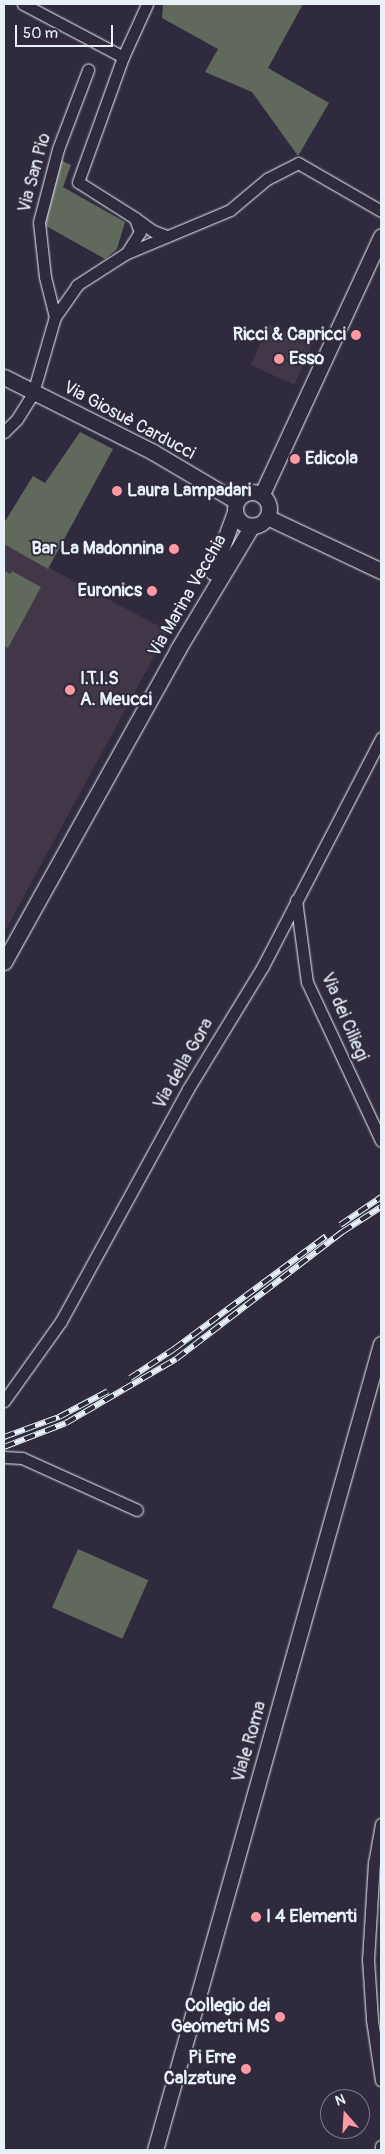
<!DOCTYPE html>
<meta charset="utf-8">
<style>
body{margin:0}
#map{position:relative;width:385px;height:2154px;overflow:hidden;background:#2f2a3d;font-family:Pangolin,sans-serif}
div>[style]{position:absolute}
.built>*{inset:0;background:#413747;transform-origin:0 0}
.green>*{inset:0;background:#60695c;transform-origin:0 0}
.roads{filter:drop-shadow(0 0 1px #e8f1f8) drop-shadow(0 0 1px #e8f1f8)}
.street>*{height:11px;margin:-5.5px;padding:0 5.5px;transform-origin:5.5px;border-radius:5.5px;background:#2f2a3d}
.secondary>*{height:15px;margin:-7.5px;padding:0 7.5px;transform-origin:7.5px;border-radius:7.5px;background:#2f2a3d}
.secondary>.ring{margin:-7.5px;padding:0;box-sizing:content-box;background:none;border:15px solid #2f2a3d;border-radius:50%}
.rail>*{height:5.5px;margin-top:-2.75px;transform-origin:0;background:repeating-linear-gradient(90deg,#2f2a3d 0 11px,#e8f1f8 0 22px);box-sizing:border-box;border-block:1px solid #e8f1f8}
.dots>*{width:14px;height:14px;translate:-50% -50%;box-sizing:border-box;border:2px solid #2f2a3d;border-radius:50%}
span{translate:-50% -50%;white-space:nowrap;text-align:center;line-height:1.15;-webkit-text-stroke:4px #2f2a3d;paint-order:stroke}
.street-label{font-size:18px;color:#e8f1f8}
.poi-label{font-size:18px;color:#e8f1f8;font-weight:700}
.right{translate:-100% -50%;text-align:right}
.left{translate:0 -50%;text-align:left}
.frame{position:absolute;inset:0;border:5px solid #e8f1f8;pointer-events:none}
.north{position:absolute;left:320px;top:2089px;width:50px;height:50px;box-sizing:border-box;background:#2f2a3d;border:1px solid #797a88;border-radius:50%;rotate:341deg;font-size:14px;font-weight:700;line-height:20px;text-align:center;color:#e8f1f8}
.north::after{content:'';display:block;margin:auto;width:18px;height:22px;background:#ff9aa2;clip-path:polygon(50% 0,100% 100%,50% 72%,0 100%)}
.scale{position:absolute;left:15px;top:25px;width:98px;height:22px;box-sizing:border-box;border:2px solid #e8f1f8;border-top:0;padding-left:6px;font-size:15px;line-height:18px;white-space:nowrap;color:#e8f1f8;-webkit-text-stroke:4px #2f2a3d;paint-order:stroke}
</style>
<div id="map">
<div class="built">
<i style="left:269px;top:324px;width:48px;height:45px;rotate:24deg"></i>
<i style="clip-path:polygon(4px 544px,168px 631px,4px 933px)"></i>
</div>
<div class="green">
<i style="clip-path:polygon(163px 4px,303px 4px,268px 68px,329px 103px,298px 156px,252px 92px,205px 72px,218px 49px,162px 18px)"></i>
<i style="clip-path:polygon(56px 158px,71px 165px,63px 187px,125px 222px,117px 249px,105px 259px,39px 222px)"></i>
<i style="clip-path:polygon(80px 432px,113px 449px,48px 569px,4px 544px,4px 523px,33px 476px,45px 483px)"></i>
<i style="clip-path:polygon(4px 570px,10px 574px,12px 571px,41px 587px,8px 648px,4px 646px)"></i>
<i style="left:78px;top:1549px;width:77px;height:64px;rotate:24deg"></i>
</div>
<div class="roads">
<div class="street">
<i style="left:23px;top:4px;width:113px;rotate:27.9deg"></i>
<i style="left:135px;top:218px;width:22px;rotate:36deg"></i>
<i style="left:153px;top:231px;width:15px;rotate:20deg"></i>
<i style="left:128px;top:251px;width:22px;rotate:-58deg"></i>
<i style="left:140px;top:232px;width:15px;rotate:-110deg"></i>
<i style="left:135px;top:218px;width:67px;rotate:-147.7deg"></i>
<i style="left:78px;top:182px;width:133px;rotate:-70.2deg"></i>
<i style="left:123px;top:57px;width:58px;rotate:-65.6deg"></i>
<i style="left:55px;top:317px;width:41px;rotate:-104deg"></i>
<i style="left:45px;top:277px;width:55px;rotate:-96.2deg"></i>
<i style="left:39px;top:222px;width:75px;rotate:-75.4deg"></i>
<i style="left:58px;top:149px;width:85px;rotate:-69.2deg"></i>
<i style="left:4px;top:432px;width:18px;rotate:-45deg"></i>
<i style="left:17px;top:419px;width:31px;rotate:-58deg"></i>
<i style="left:33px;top:393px;width:79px;rotate:-73.9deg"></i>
<i style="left:55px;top:317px;width:39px;rotate:-55deg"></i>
<i style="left:77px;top:285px;width:57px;rotate:-32.9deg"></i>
<i style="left:125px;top:254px;width:114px;rotate:-22.7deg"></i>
<i style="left:230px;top:210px;width:48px;rotate:-40deg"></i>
<i style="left:267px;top:179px;width:35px;rotate:-27deg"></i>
<i style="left:298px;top:163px;width:96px;rotate:30deg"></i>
<i style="left:296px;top:900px;width:83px;rotate:82.4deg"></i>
<i style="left:307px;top:982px;width:175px;rotate:65deg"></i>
<i style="left:4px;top:1401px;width:98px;rotate:-54.5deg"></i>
<i style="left:61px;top:1321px;width:264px;rotate:-61.3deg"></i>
<i style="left:188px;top:1089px;width:144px;rotate:-58.6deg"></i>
<i style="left:263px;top:966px;width:257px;rotate:-62.6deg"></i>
<i style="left:4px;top:1457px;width:18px;rotate:3deg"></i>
<i style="left:22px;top:1458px;width:126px;rotate:24.3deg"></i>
<i style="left:381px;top:1824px;width:39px;rotate:100deg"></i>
<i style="left:374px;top:1862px;width:97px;rotate:93.5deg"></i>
<i style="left:368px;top:1959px;width:61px;rotate:86.2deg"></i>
<i style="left:372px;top:2020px;width:61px;rotate:81.5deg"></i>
<i style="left:381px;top:2150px;width:4px;rotate:-90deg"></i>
</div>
<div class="secondary">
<i style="left:4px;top:377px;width:167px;rotate:26.7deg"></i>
<i style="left:153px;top:452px;width:96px;rotate:30.6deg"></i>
<i class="ring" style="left:235px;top:492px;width:19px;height:19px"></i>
<i style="left:262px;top:494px;width:284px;rotate:-65.2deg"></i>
<i style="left:267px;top:517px;width:126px;rotate:25.3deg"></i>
<i style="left:213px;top:572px;width:64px;rotate:-69.9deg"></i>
<i style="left:4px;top:962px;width:358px;rotate:-60.9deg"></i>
<i style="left:178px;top:649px;width:144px;rotate:-59deg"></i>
<i style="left:155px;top:2150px;width:837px;rotate:-74.34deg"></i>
</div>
</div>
<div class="rail">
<i style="left:340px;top:1225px;width:50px;rotate:-34.3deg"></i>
<i style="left:130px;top:1378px;width:53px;rotate:-33.4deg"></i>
<i style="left:174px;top:1349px;width:189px;rotate:-36.6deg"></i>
<i style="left:4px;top:1437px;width:59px;rotate:-20deg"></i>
<i style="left:59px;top:1417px;width:55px;rotate:-28deg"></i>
<i style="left:4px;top:1447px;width:66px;rotate:-21.2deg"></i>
<i style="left:66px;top:1423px;width:127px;rotate:-30.2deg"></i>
<i style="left:176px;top:1359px;width:209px;rotate:-37.4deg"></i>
<i style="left:342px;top:1232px;width:46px;rotate:-32.7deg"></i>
</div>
<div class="dots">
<i style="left:356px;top:335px;background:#ff9aa2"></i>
<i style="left:279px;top:359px;background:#ff9aa2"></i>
<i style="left:295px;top:459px;background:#ff9aa2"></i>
<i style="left:117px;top:491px;background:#ff9aa2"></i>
<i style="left:174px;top:549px;background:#ff9aa2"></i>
<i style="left:152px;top:591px;background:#ff9aa2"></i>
<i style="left:70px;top:690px;background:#ff9aa2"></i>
<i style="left:256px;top:1917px;background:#ff9aa2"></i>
<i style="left:280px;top:2017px;background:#ff9aa2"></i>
<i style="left:246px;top:2069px;background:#ff9aa2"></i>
</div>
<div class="street-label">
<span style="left:35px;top:173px;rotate:-75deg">Via San Pio</span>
<span style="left:129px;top:421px;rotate:28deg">Via Giosuè Carducci</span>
<span style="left:188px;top:596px;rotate:-60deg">Via Marina Vecchia</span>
<span style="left:344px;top:1017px;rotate:67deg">Via dei Ciliegi</span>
<span style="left:184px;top:1064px;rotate:-60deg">Via della Gora</span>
<span style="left:250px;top:1742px;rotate:-74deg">Viale Roma</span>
</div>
<div class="poi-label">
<span class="right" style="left:346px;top:335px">Ricci &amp; Capricci</span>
<span class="left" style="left:289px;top:359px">Esso</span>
<span class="left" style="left:305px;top:459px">Edicola</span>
<span class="left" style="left:127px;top:491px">Laura Lampadari</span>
<span class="right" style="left:164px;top:549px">Bar La Madonnina</span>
<span class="right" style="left:142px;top:591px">Euronics</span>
<span class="left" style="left:80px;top:690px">I.T.I.S<br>A. Meucci</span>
<span class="left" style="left:266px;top:1917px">I 4 Elementi</span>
<span class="right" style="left:270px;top:2017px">Collegio dei<br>Geometri MS</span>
<span class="right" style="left:236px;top:2069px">Pi Erre<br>Calzature</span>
</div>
<div class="frame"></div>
<div class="north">N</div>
<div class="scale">50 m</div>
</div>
